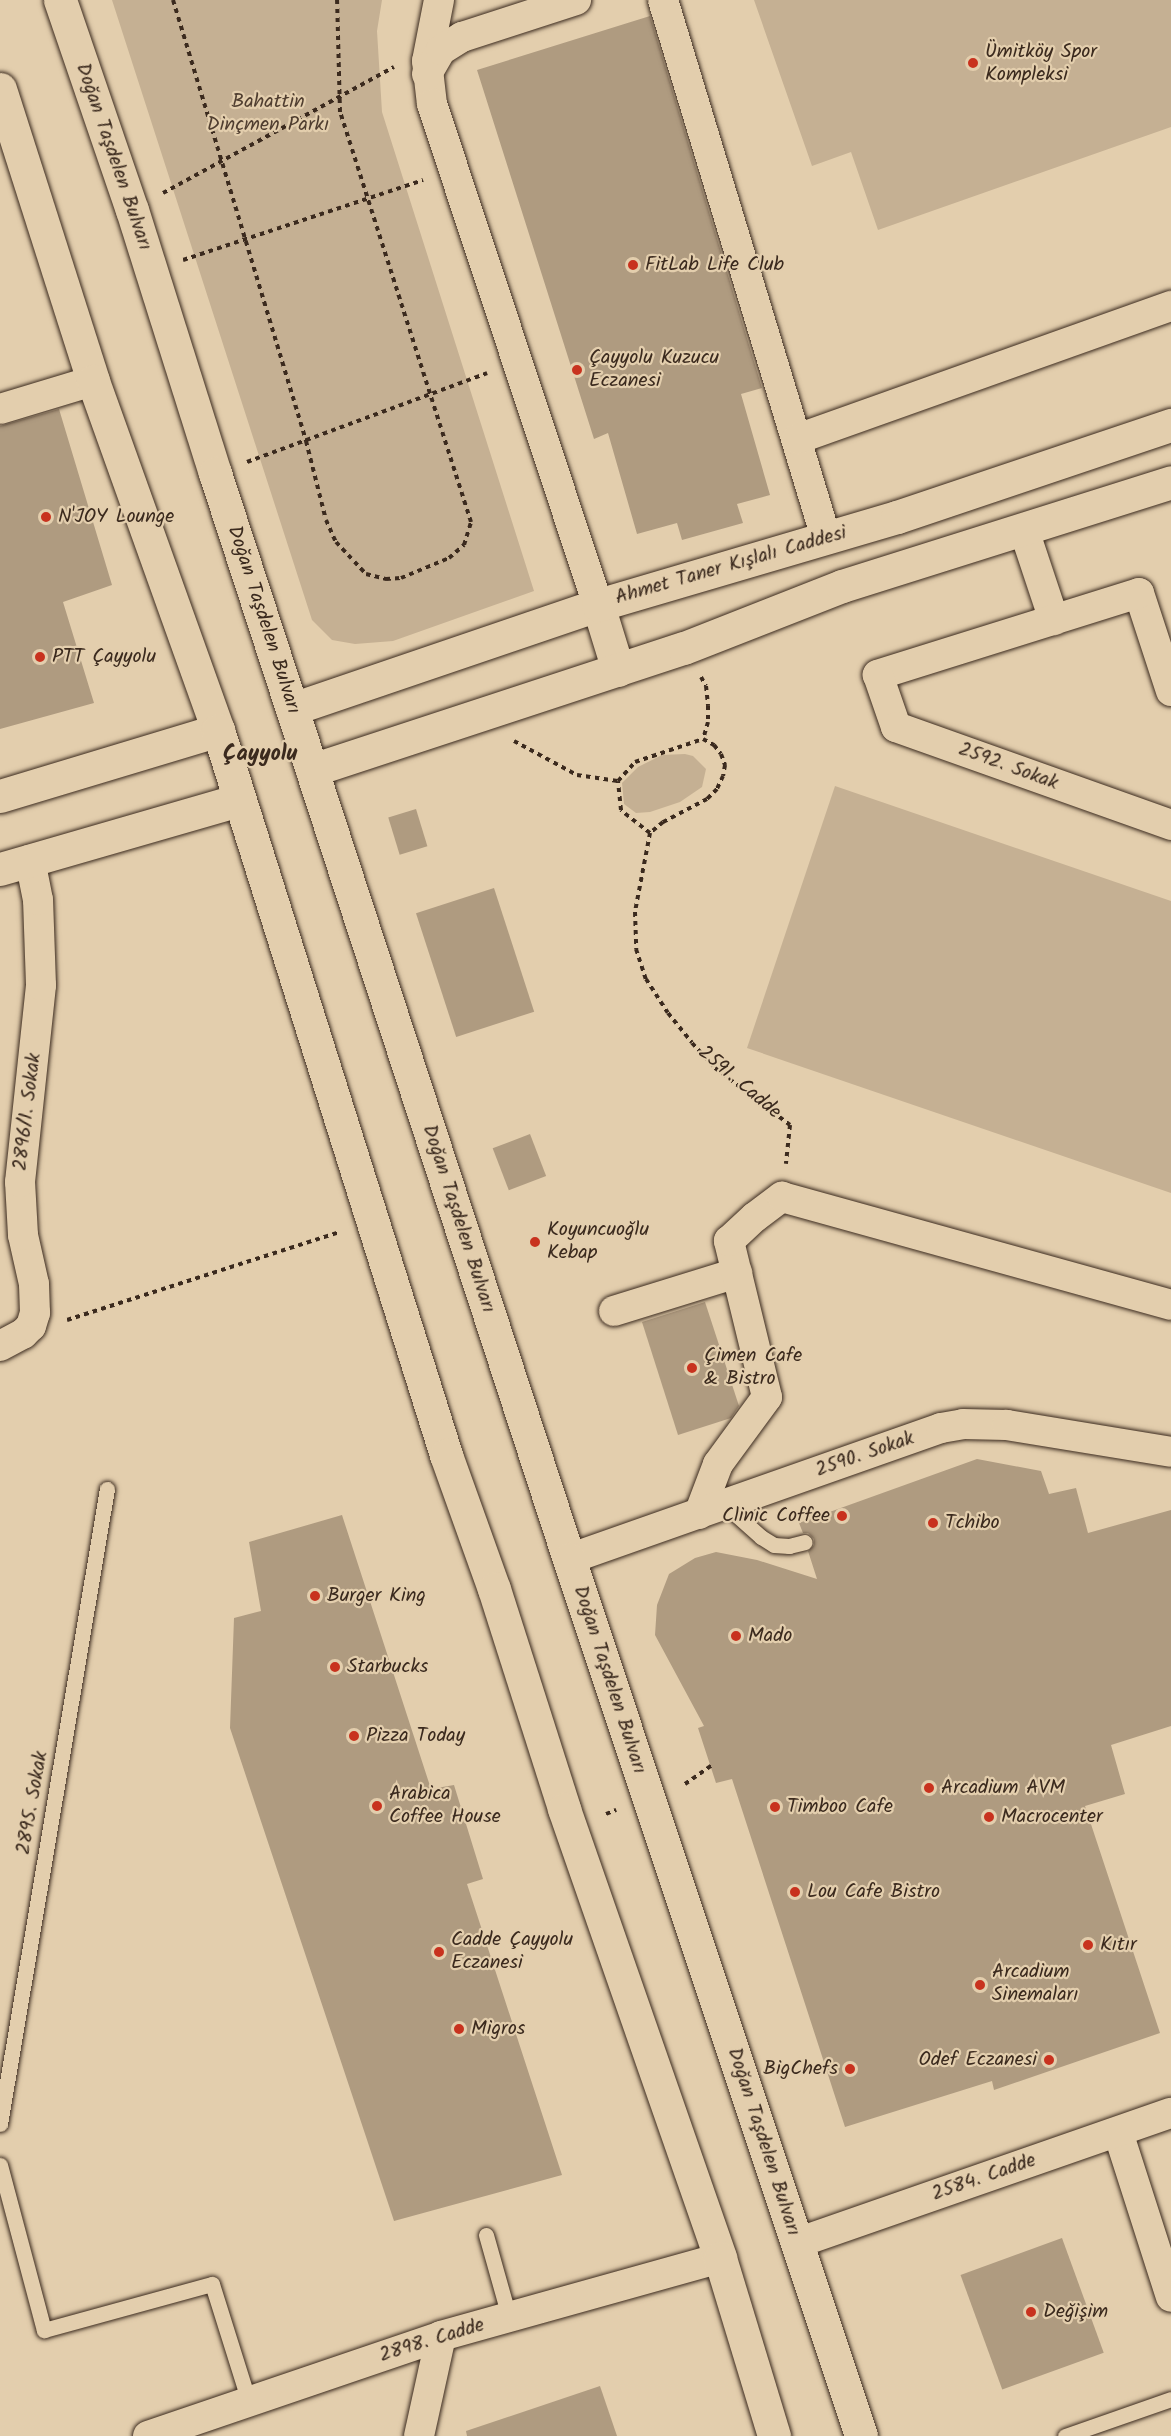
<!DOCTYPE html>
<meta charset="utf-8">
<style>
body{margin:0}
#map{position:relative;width:1171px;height:2436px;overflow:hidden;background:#e3cead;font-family:Kalam,sans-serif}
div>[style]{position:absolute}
.green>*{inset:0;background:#c5b093}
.building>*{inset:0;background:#af9b80;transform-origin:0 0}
.path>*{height:4px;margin-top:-2px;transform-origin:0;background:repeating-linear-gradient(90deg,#3b2a1e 0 4.5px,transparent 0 9px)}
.roads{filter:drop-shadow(0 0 2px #3b2a1e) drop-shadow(0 0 2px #3b2a1e)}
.service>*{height:15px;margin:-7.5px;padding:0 7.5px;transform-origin:7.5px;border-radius:7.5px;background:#e3cead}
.minor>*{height:30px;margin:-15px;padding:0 15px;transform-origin:15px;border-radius:15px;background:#e3cead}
.tertiary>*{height:33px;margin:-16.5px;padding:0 16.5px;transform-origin:16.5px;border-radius:16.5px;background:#e3cead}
.secondary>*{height:33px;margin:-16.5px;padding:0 16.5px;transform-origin:16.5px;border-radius:16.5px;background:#e3cead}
.dots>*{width:16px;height:16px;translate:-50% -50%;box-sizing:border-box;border:3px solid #e3cead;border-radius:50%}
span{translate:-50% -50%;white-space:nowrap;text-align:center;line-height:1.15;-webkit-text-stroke:4.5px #e3cead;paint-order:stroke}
.poi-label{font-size:20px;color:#3b2a1e}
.left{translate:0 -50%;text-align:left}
.right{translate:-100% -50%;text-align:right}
.park-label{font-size:20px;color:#503e30}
.street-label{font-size:20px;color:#3b2a1e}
.quarter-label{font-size:22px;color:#3b2a1e;font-weight:700}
</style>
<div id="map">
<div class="green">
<i style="clip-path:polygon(112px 0,382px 0,377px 31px,382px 112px,534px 591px,393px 641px,355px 644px,332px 640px,312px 620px)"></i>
<i style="clip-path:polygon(754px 0,1171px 0,1171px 127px,878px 230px,851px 152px,812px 166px)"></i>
<i style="clip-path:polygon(685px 754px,693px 756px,706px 769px,702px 787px,680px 802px,650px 812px,636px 813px,624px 804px,622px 783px,638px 767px,662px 755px)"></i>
<i style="clip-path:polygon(835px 786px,1171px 901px,1171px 1193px,747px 1048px)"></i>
</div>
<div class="building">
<i style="clip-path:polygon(650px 16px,762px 388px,741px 394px,770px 495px,737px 504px,743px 523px,682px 540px,677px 523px,637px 534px,608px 433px,594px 439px,477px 70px)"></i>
<i style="clip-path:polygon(59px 409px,112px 585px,63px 602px,94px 703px,0 729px,0 426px)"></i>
<i style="left:416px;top:809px;width:39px;height:29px;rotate:73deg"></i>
<i style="left:494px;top:888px;width:130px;height:82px;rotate:72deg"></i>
<i style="left:530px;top:1134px;width:45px;height:40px;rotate:69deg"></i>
<i style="clip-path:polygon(705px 1302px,739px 1406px,731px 1418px,678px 1435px,642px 1322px)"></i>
<i style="clip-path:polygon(977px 1459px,1041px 1471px,1049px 1494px,1076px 1488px,1088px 1533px,1171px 1510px,1171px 1726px,1111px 1745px,1125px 1794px,1085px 1806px,1160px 2033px,994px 2090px,992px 2081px,845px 2127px,732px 1779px,716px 1783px,698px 1728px,704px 1726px,655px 1635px,657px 1605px,669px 1574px,695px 1558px,716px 1552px,757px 1560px,817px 1579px,808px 1551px,814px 1545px,814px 1539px,808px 1533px,803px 1533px,799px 1523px)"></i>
<i style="clip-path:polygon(342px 1515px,431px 1789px,454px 1785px,483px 1879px,467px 1884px,562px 2175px,394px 2221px,230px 1728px,234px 1618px,261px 1611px,249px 1542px)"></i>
<i style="left:1062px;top:2238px;width:122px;height:108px;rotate:70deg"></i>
<i style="clip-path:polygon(600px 2386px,617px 2436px,467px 2436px,466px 2431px)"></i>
</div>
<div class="path">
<i style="left:173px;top:0;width:461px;rotate:73.2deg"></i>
<i style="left:306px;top:441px;width:81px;rotate:75.8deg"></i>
<i style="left:326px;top:520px;width:24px;rotate:66deg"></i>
<i style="left:336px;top:542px;width:44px;rotate:46.8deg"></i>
<i style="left:366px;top:574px;width:21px;rotate:14deg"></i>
<i style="left:386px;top:579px;width:15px;rotate:-4deg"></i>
<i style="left:401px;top:578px;width:52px;rotate:-22.6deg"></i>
<i style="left:449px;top:558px;width:20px;rotate:-41deg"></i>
<i style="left:464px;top:545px;width:24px;rotate:-73deg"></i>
<i style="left:471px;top:522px;width:430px;rotate:-107.7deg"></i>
<i style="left:340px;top:112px;width:112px;rotate:-91.5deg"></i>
<i style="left:163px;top:193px;width:263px;rotate:-28.6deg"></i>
<i style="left:183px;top:260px;width:253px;rotate:-18.4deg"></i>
<i style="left:247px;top:462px;width:256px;rotate:-20.3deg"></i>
<i style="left:701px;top:677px;width:10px;rotate:61deg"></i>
<i style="left:706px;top:686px;width:20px;rotate:84deg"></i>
<i style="left:708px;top:706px;width:16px;rotate:90deg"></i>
<i style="left:708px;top:722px;width:18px;rotate:106deg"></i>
<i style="left:703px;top:739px;width:13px;rotate:29deg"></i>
<i style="left:714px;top:745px;width:11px;rotate:52deg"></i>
<i style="left:721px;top:754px;width:12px;rotate:70deg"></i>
<i style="left:725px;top:765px;width:11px;rotate:100deg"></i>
<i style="left:723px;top:776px;width:14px;rotate:115deg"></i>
<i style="left:717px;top:789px;width:14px;rotate:135deg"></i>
<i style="left:707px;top:799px;width:50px;rotate:152.4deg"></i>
<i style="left:663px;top:822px;width:17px;rotate:140deg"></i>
<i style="left:650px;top:833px;width:80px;rotate:100.8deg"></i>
<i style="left:635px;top:912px;width:37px;rotate:88deg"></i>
<i style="left:636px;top:949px;width:32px;rotate:72deg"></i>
<i style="left:646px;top:979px;width:40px;rotate:57.1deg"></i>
<i style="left:668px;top:1013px;width:38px;rotate:51deg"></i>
<i style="left:692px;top:1043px;width:34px;rotate:47deg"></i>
<i style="left:715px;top:1068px;width:94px;rotate:37.2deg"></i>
<i style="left:790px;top:1125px;width:39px;rotate:96deg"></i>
<i style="left:514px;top:741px;width:72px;rotate:28.4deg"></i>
<i style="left:577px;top:775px;width:41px;rotate:8.3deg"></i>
<i style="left:650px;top:833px;width:37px;rotate:-142deg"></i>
<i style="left:621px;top:810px;width:29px;rotate:-96deg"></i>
<i style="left:618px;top:781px;width:25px;rotate:-48deg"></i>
<i style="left:635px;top:762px;width:72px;rotate:-18.7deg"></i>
<i style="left:67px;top:1320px;width:287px;rotate:-17.9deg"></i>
<i style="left:685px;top:1784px;width:32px;rotate:-35deg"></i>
<i style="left:606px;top:1814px;width:11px;rotate:-22deg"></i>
</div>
<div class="roads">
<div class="service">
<i style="left:724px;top:1504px;width:50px;rotate:41.7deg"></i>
<i style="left:761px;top:1537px;width:15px;rotate:32deg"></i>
<i style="left:774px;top:1545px;width:15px;rotate:4deg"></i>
<i style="left:789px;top:1546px;width:16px;rotate:-14deg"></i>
<i style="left:0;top:2124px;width:644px;rotate:-80.44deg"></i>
<i style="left:0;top:2165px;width:171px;rotate:75.1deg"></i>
<i style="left:44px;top:2330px;width:174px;rotate:-15.3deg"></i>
<i style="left:212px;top:2284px;width:124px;rotate:72.6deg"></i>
<i style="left:486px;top:2235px;width:85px;rotate:74.3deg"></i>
<i style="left:1065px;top:2436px;width:112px;rotate:-19.2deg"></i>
</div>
<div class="minor">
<i style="left:439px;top:0;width:62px;rotate:101.1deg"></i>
<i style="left:427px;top:61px;width:43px;rotate:83.4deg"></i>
<i style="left:432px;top:104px;width:528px;rotate:71.67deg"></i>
<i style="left:663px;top:0;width:562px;rotate:73.14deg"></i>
<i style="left:427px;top:74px;width:28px;rotate:-60deg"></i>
<i style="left:441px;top:50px;width:25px;rotate:-32deg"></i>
<i style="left:462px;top:37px;width:120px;rotate:-18deg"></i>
<i style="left:0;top:409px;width:97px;rotate:-16.8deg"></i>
<i style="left:797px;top:439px;width:397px;rotate:-19.6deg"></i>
<i style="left:1024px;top:530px;width:95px;rotate:71.6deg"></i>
<i style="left:1171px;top:691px;width:103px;rotate:-108.1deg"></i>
<i style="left:1139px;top:593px;width:274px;rotate:162.6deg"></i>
<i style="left:878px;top:675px;width:55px;rotate:70.9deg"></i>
<i style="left:896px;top:727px;width:292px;rotate:19.6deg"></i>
<i style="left:614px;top:1311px;width:129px;rotate:-17.2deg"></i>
<i style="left:0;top:1346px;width:26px;rotate:-28deg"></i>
<i style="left:23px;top:1334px;width:11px;rotate:-45deg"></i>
<i style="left:31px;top:1326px;width:14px;rotate:-73deg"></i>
<i style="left:35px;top:1313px;width:29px;rotate:-92deg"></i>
<i style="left:34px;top:1284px;width:50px;rotate:-102.7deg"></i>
<i style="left:23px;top:1235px;width:53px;rotate:-93.2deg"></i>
<i style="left:20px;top:1182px;width:198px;rotate:-83.9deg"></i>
<i style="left:41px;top:985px;width:85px;rotate:-92deg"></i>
<i style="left:38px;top:900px;width:41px;rotate:-101.3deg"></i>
<i style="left:699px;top:1514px;width:53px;rotate:-69.2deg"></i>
<i style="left:718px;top:1464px;width:83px;rotate:-53.8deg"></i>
<i style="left:767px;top:1397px;width:161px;rotate:-103.7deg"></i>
<i style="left:729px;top:1241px;width:35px;rotate:-43deg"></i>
<i style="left:755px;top:1217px;width:34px;rotate:-37deg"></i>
<i style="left:782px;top:1197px;width:404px;rotate:15.5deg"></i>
<i style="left:569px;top:1559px;width:394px;rotate:-19.4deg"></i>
<i style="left:941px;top:1428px;width:22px;rotate:-10deg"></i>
<i style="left:963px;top:1424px;width:44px;rotate:1.3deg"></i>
<i style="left:1007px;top:1425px;width:166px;rotate:9.3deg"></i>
<i style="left:1118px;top:2132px;width:173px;rotate:72.2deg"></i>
<i style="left:797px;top:2243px;width:396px;rotate:-19.2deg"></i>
<i style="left:148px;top:2436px;width:310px;rotate:-18.8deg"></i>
<i style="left:441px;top:2336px;width:290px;rotate:-15.6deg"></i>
<i style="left:419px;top:2436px;width:102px;rotate:-77.6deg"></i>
</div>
<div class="tertiary">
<i style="left:598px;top:605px;width:68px;rotate:72.9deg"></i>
<i style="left:292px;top:709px;width:323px;rotate:-18.8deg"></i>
<i style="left:598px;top:605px;width:312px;rotate:-16.4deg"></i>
<i style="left:897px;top:517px;width:289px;rotate:-18.6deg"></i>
<i style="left:312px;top:770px;width:391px;rotate:-18.2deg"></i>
<i style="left:684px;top:648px;width:170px;rotate:-21.4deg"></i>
<i style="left:842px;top:586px;width:345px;rotate:-17.5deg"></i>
<i style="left:0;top:796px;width:228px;rotate:-16.8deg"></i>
<i style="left:0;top:869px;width:249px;rotate:-16.1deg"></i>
</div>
<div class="secondary">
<i style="left:60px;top:0;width:222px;rotate:71.1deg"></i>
<i style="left:132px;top:210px;width:276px;rotate:72.5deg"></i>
<i style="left:215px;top:473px;width:1142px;rotate:71.95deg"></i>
<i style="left:569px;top:1559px;width:924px;rotate:71.58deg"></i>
<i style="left:0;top:89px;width:306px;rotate:72.3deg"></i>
<i style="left:93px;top:381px;width:371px;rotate:70.3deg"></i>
<i style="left:218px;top:730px;width:760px;rotate:72.54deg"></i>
<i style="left:446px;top:1455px;width:142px;rotate:70.3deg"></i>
<i style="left:494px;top:1589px;width:231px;rotate:72.3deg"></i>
<i style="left:564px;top:1809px;width:475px;rotate:70.8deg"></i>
<i style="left:720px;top:2258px;width:186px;rotate:73.1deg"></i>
</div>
</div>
<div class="dots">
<i style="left:973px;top:63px;background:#c8321e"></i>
<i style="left:633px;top:265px;background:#c8321e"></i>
<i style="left:577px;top:370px;background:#c8321e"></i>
<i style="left:46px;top:517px;background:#c8321e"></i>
<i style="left:40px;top:657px;background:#c8321e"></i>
<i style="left:535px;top:1242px;background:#c8321e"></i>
<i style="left:692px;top:1368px;background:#c8321e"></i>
<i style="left:842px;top:1516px;background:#c8321e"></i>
<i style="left:933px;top:1523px;background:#c8321e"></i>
<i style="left:315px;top:1596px;background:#c8321e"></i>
<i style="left:736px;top:1636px;background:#c8321e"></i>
<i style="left:335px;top:1667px;background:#c8321e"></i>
<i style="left:354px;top:1736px;background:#c8321e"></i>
<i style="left:929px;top:1788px;background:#c8321e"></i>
<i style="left:377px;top:1806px;background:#c8321e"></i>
<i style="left:775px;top:1807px;background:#c8321e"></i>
<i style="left:989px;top:1817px;background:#c8321e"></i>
<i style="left:795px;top:1892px;background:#c8321e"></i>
<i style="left:1088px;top:1945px;background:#c8321e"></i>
<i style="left:439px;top:1952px;background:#c8321e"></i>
<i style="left:980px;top:1985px;background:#c8321e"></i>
<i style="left:459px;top:2029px;background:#c8321e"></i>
<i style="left:1049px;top:2060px;background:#c8321e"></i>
<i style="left:850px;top:2069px;background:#c8321e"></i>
<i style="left:1031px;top:2312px;background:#c8321e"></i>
</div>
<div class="poi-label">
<span class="left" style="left:985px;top:64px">Ümitköy Spor<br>Kompleksi</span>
<span class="left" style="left:645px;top:265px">FitLab Life Club</span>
<span class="left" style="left:589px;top:370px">Çayyolu Kuzucu<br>Eczanesi</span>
<span class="left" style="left:58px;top:517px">N'JOY Lounge</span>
<span class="left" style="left:52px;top:657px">PTT Çayyolu</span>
<span class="left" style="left:547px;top:1242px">Koyuncuoğlu<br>Kebap</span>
<span class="left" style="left:704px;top:1368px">Çimen Cafe<br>&amp; Bistro</span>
<span class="right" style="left:830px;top:1516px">Clinic Coffee</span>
<span class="left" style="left:945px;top:1523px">Tchibo</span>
<span class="left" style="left:327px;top:1596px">Burger King</span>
<span class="left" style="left:748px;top:1636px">Mado</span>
<span class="left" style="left:347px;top:1667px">Starbucks</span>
<span class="left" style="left:366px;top:1736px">Pizza Today</span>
<span class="left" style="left:941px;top:1788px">Arcadium AVM</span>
<span class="left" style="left:389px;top:1806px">Arabica<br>Coffee House</span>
<span class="left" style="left:787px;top:1807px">Timboo Cafe</span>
<span class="left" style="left:1001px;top:1817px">Macrocenter</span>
<span class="left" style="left:807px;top:1892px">Lou Cafe Bistro</span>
<span class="left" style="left:451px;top:1952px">Cadde Çayyolu<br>Eczanesi</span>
<span class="left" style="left:1100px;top:1945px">Kıtır</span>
<span class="left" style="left:992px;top:1984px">Arcadium<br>Sinemaları</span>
<span class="left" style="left:471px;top:2029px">Migros</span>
<span class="right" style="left:1037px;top:2060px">Odef Eczanesi</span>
<span class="right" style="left:838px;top:2069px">BigChefs</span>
<span class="left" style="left:1043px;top:2312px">Değişim</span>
</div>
<div class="park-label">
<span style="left:268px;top:114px">Bahattin<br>Dinçmen Parkı</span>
</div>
<div class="street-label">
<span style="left:113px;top:157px;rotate:71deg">Doğan Taşdelen Bulvarı</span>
<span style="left:731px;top:566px;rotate:-16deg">Ahmet Taner Kışlalı Caddesi</span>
<span style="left:263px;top:620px;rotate:72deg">Doğan Taşdelen Bulvarı</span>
<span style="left:1008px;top:767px;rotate:20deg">2592. Sokak</span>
<span style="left:739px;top:1083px;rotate:40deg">2591. Cadde</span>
<span style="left:28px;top:1112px;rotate:-83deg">2896/1. Sokak</span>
<span style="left:458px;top:1219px;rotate:72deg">Doğan Taşdelen Bulvarı</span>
<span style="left:865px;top:1455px;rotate:-19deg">2590. Sokak</span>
<span style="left:609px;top:1680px;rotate:72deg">Doğan Taşdelen Bulvarı</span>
<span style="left:33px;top:1803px;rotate:-80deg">2895. Sokak</span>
<span style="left:763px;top:2142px;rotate:72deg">Doğan Taşdelen Bulvarı</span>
<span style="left:984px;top:2178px;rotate:-19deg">2584. Cadde</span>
<span style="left:432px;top:2341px;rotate:-17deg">2898. Cadde</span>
</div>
<div class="quarter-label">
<span style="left:260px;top:755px">Çayyolu</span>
</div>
</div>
